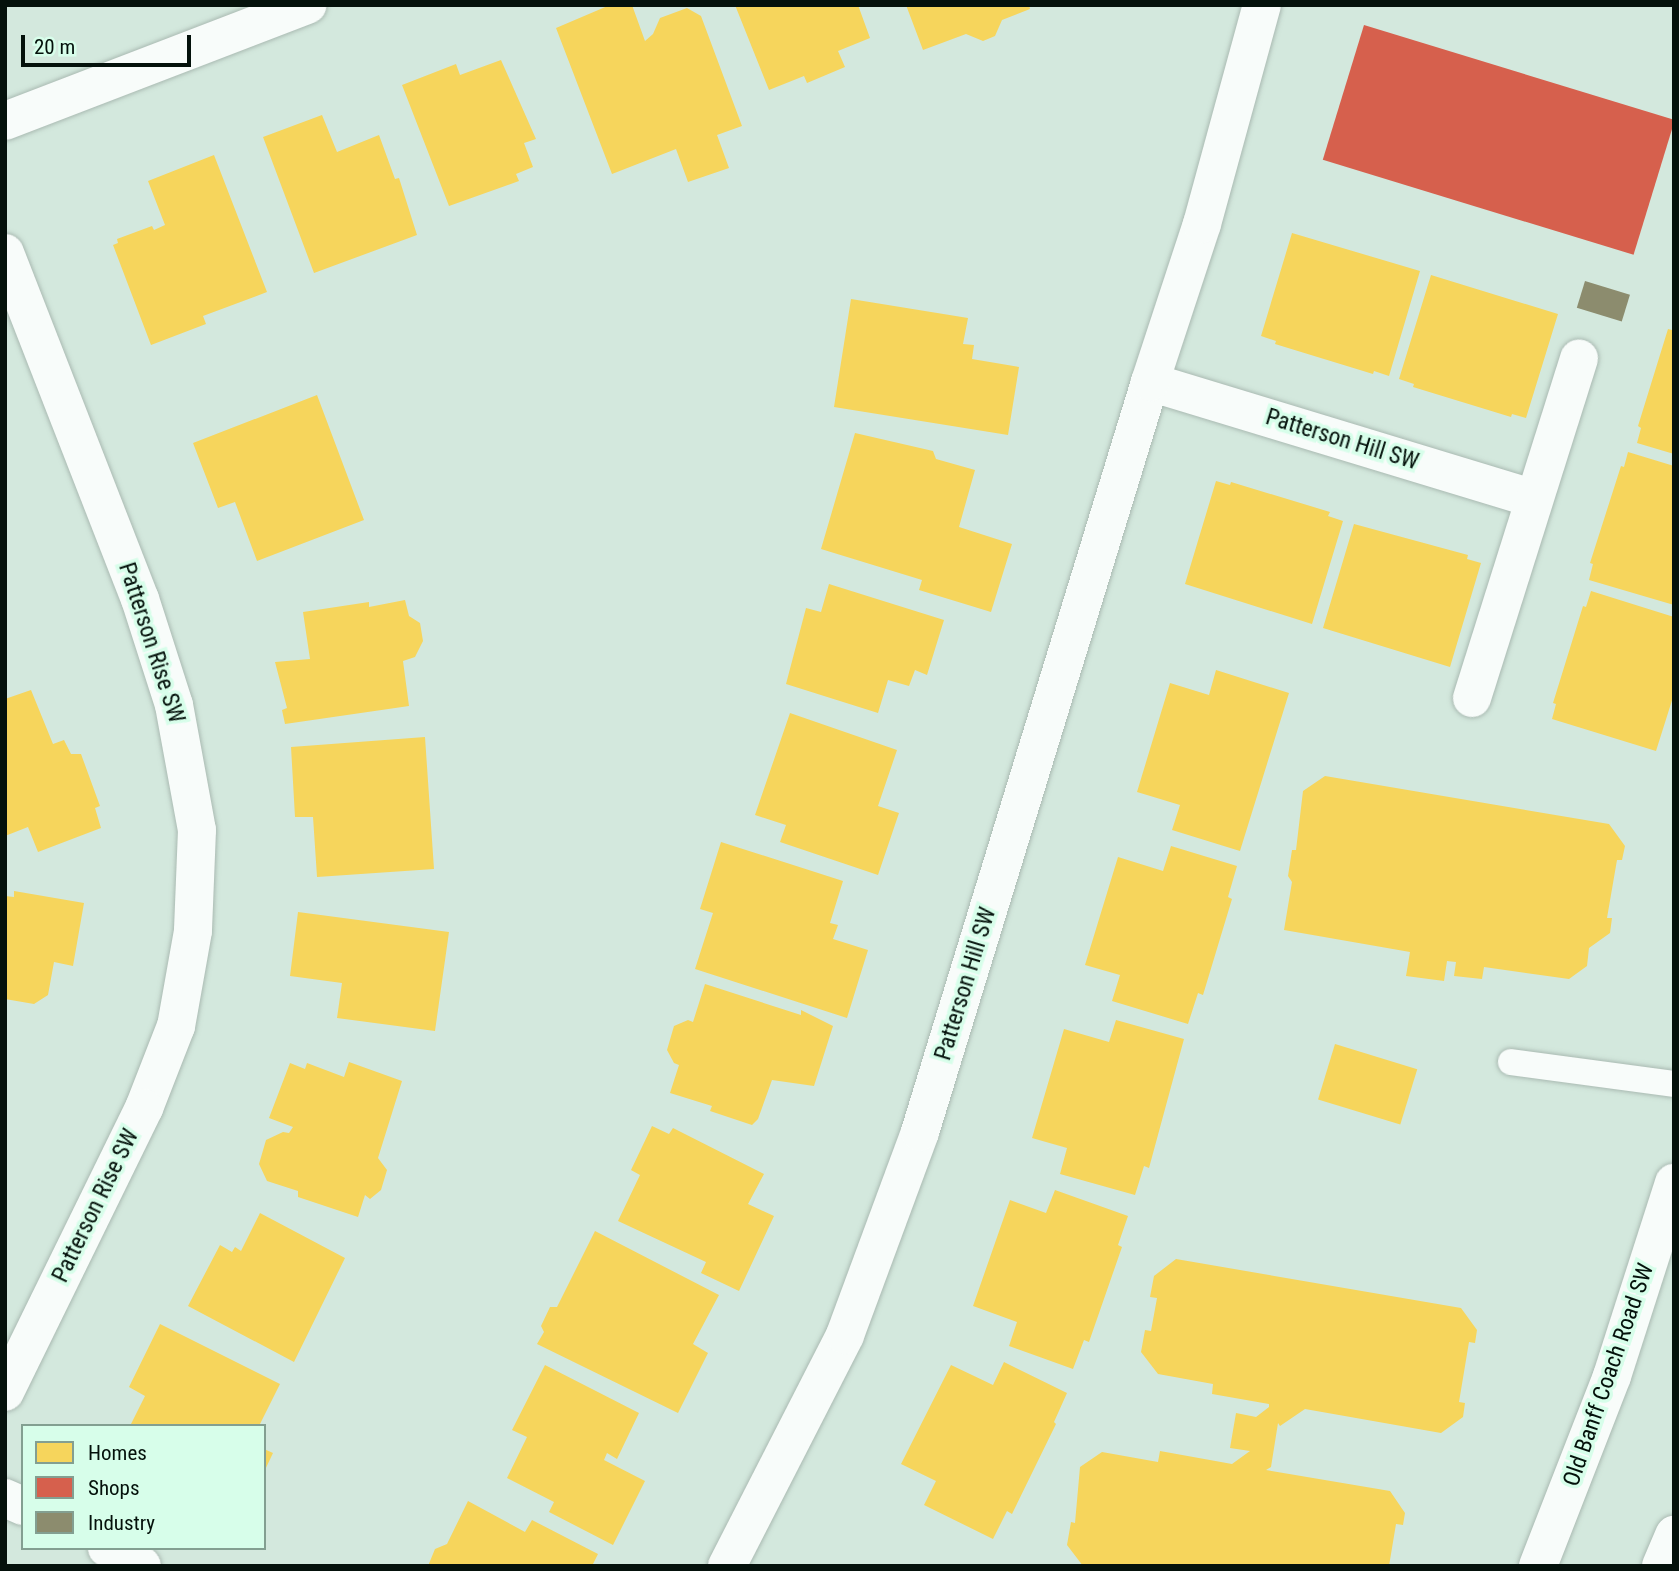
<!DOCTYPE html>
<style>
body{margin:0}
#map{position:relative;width:1679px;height:1571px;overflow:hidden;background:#d3e8dd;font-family:"Roboto Condensed",sans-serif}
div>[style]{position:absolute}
.homes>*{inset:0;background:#f6d55c;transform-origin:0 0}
.shops>*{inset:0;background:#d6604d;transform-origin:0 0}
.industry>*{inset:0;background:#8c8c6e;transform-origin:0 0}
.roads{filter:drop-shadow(0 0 2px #aabab2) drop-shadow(0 0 2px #aabab2)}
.service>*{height:26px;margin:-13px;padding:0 13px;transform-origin:13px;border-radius:13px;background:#f8fcfa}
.minor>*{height:38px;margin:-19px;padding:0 19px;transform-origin:19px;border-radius:19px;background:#f8fcfa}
.secondary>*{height:38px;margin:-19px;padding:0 19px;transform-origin:19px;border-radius:19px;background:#f8fcfa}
span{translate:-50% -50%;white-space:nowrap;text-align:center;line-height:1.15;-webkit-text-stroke:7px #d7feea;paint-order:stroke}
.street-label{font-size:23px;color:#04110b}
.frame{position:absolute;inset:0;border:7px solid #04110b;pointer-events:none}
.legend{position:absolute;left:21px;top:1424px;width:245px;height:126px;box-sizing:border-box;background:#d7feea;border:2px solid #839f91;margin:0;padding:9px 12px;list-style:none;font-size:21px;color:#04110b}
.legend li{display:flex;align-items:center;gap:14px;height:35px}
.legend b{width:35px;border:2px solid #839f91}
.scale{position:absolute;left:21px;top:35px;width:170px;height:32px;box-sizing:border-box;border:4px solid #04110b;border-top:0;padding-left:9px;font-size:21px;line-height:24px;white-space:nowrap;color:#04110b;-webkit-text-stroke:5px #d7feea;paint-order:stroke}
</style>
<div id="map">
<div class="homes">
<i style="clip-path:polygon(610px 5px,632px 5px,645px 41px,653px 34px,660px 18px,687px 8px,701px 16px,742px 126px,717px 135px,729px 168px,688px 182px,676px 149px,612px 174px,556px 28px)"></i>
<i style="clip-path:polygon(735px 5px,858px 5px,870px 38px,838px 51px,845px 67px,807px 83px,804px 76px,769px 90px)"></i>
<i style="clip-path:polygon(906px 5px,1029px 5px,1030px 9px,1002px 20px,995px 36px,983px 41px,966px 34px,923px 50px)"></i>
<i style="clip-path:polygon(501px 60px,536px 139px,524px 143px,533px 167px,516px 174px,519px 181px,449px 206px,402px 85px,456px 64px,460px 75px)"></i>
<i style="clip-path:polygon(322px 115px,337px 152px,379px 135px,395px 179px,399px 178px,417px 235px,314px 273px,263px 137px)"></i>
<i style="clip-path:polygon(214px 155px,267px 292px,203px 316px,206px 324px,151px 345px,113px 245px,118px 243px,117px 239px,152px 226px,154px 230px,165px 225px,148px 181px)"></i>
<i style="clip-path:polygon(1292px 233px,1420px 271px,1389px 376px,1374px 371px,1373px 374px,1275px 344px,1276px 341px,1261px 336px)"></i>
<i style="clip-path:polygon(1431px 275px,1558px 314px,1526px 418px,1512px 414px,1511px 417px,1413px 387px,1414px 384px,1399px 379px)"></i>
<i style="clip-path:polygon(851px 299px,968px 318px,963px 344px,974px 345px,972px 359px,1019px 367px,1008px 435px,834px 407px)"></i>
<i style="clip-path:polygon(1673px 325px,1674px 325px,1674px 454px,1637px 443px,1641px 428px,1638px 426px,1668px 329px,1672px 330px)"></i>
<i style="clip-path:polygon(317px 395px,364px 520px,257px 561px,235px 502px,218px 508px,193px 443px)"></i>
<i style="clip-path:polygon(855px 433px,933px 451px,936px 459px,975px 470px,959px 527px,1012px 544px,991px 612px,919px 590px,922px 580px,821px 549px)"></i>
<i style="clip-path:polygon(1628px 452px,1674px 466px,1674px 605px,1589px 580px,1593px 564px,1590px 563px,1621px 466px,1624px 467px)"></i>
<i style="clip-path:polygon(1216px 481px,1230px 485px,1231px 482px,1330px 512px,1328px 516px,1343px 521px,1312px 624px,1185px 584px)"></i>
<i style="clip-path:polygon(1354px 524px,1468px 555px,1467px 559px,1481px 563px,1450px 667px,1323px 628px)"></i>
<i style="clip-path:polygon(829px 584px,944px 620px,927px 675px,915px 670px,909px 686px,888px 680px,878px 713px,786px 684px,806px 608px,821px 612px)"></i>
<i style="clip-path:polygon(1591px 591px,1674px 617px,1674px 694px,1656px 751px,1552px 719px,1556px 704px,1553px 703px,1583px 606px,1586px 607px)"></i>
<i style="clip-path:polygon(405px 600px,409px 616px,420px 623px,423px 641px,415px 657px,403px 661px,409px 706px,285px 724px,282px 710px,287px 708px,275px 662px,310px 659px,303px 612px,369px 602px,369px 607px)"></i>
<i style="clip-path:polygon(1216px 670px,1289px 693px,1240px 851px,1172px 830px,1180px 805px,1137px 792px,1170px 683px,1209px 695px)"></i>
<i style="clip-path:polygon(31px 690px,53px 744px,64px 740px,71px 754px,81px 754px,100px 806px,95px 808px,101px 828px,38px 852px,28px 827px,5px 836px,5px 699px)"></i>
<i style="clip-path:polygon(790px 713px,897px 750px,878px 806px,899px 813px,878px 875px,780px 842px,786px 825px,755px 815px)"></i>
<i style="clip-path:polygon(425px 737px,434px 869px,317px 877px,313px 817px,295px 817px,291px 747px)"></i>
<i style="clip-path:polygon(1325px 776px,1609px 824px,1625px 846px,1622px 860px,1617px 860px,1607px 918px,1612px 918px,1610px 933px,1589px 948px,1587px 966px,1569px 979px,1484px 967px,1482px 979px,1454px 976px,1456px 962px,1447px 961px,1444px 981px,1406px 976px,1410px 952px,1284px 930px,1292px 882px,1288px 876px,1292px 850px,1296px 850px,1303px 791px)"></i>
<i style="clip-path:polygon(721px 842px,843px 881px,830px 923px,838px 925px,833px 939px,868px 950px,847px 1018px,695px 969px,713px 913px,700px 909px)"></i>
<i style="clip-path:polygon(1171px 846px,1237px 866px,1228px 897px,1232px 899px,1203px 995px,1198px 993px,1188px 1024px,1112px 1001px,1120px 975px,1085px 965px,1118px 857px,1163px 871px)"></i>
<i style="clip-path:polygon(14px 891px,84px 903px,73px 966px,54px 962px,48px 995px,34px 1004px,5px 999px,5px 896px,14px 897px)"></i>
<i style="clip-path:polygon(298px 912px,449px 932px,435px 1031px,337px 1018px,342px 983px,290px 976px)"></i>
<i style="clip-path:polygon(705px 984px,801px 1015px,801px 1010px,833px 1026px,814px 1086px,772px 1080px,758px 1119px,752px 1125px,710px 1111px,712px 1106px,670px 1093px,679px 1065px,674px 1063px,667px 1050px,674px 1026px,688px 1020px,693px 1022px)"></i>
<i style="clip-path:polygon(1116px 1020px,1184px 1039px,1149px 1168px,1144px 1166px,1135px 1195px,1060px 1174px,1067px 1148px,1032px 1138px,1064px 1029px,1109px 1042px)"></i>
<i style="left:1335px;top:1044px;width:86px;height:58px;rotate:17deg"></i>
<i style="clip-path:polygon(349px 1062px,402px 1081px,378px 1158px,387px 1170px,381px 1190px,370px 1199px,365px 1195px,358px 1217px,298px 1197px,298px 1191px,267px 1181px,259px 1164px,266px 1140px,283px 1132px,289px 1133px,293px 1127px,269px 1118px,290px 1063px,305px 1069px,307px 1063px,344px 1077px)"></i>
<i style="clip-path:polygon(652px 1126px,669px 1134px,673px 1128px,764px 1174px,748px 1204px,774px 1216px,739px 1291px,701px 1273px,706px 1262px,618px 1221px,640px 1175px,631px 1170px)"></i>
<i style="clip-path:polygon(1055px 1190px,1128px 1216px,1118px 1245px,1122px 1247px,1089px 1342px,1084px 1340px,1073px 1369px,1009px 1346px,1017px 1322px,973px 1306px,1010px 1200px,1046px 1213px)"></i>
<i style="clip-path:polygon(260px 1213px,345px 1258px,294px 1362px,188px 1306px,220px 1245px,232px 1252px,235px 1247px,241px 1251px)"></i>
<i style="clip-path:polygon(595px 1231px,719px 1295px,693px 1344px,708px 1353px,678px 1413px,537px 1344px,544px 1332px,541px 1326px,550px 1307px,557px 1307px)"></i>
<i style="clip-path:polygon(1176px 1259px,1461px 1308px,1477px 1330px,1475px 1343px,1469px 1342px,1459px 1402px,1465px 1403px,1463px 1417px,1441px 1433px,1305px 1409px,1280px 1426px,1278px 1423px,1271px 1467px,1266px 1470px,1390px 1491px,1405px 1513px,1403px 1525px,1396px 1524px,1389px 1566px,1083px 1566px,1067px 1545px,1071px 1522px,1075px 1523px,1080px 1467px,1102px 1452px,1158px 1462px,1160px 1451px,1232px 1464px,1250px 1451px,1230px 1448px,1236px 1413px,1256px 1417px,1269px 1407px,1269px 1404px,1212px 1394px,1213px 1384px,1158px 1374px,1141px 1352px,1145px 1330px,1151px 1331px,1157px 1298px,1150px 1297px,1154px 1276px)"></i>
<i style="clip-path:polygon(160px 1324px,280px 1384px,259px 1426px,130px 1426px,145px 1396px,129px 1387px)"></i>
<i style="clip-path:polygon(1004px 1362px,1067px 1393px,1054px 1422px,1056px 1424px,1012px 1514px,1007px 1511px,993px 1539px,924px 1505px,936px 1481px,901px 1464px,951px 1365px,993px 1385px)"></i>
<i style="clip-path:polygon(545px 1365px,639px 1413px,617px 1459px,607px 1453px,604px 1460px,645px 1481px,613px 1545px,549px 1512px,554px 1502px,507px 1478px,527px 1437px,512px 1430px)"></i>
<i style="clip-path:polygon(264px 1449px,273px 1453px,264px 1472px)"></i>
<i style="clip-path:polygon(468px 1501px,525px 1532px,532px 1520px,598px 1554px,592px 1566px,428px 1566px,435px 1549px,447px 1544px)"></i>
</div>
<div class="shops">
<i style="left:1364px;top:25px;width:325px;height:141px;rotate:17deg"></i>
</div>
<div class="industry">
<i style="left:1585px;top:281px;width:47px;height:28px;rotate:17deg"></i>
</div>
<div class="roads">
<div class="service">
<i style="left:1511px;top:1062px;width:164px;rotate:7.7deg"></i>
</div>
<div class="minor">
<i style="left:5px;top:121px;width:324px;rotate:-21deg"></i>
<i style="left:5px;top:253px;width:371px;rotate:68.7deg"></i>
<i style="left:140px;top:599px;width:111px;rotate:72.2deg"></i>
<i style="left:174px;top:705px;width:127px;rotate:79.6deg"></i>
<i style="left:197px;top:830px;width:101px;rotate:92.3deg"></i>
<i style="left:193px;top:931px;width:97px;rotate:100.1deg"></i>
<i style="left:176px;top:1026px;width:88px;rotate:111.3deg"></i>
<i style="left:144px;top:1108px;width:316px;rotate:116.1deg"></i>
<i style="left:1150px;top:382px;width:401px;rotate:16.9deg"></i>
<i style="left:1472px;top:698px;width:356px;rotate:-72.5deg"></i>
<i style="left:5px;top:1498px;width:20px;rotate:24deg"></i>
<i style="left:107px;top:1548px;width:39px;rotate:27deg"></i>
<i style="left:727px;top:1566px;width:259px;rotate:-62.9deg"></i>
<i style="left:845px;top:1335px;width:216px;rotate:-69.7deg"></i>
<i style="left:920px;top:1132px;width:784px;rotate:-72.95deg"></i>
<i style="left:1150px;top:382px;width:166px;rotate:-71.8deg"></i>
<i style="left:1202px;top:224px;width:227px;rotate:-74.7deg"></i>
</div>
<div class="secondary">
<i style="left:1538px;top:1566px;width:204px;rotate:-68.7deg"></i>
<i style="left:1612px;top:1376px;width:203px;rotate:-72.2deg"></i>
<i style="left:1661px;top:1566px;width:34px;rotate:-67deg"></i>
</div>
</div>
<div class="street-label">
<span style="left:1342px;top:440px;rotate:17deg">Patterson Hill SW</span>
<span style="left:151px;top:643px;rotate:72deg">Patterson Rise SW</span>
<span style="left:966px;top:984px;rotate:-73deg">Patterson Hill SW</span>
<span style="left:96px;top:1206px;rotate:-64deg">Patterson Rise SW</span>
<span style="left:1609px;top:1375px;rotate:-71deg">Old Banff Coach Road SW</span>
</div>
<div class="frame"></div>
<ul class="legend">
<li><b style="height:19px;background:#f6d55c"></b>Homes</li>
<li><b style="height:19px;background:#d6604d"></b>Shops</li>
<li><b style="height:19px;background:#8c8c6e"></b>Industry</li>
</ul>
<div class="scale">20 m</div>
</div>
